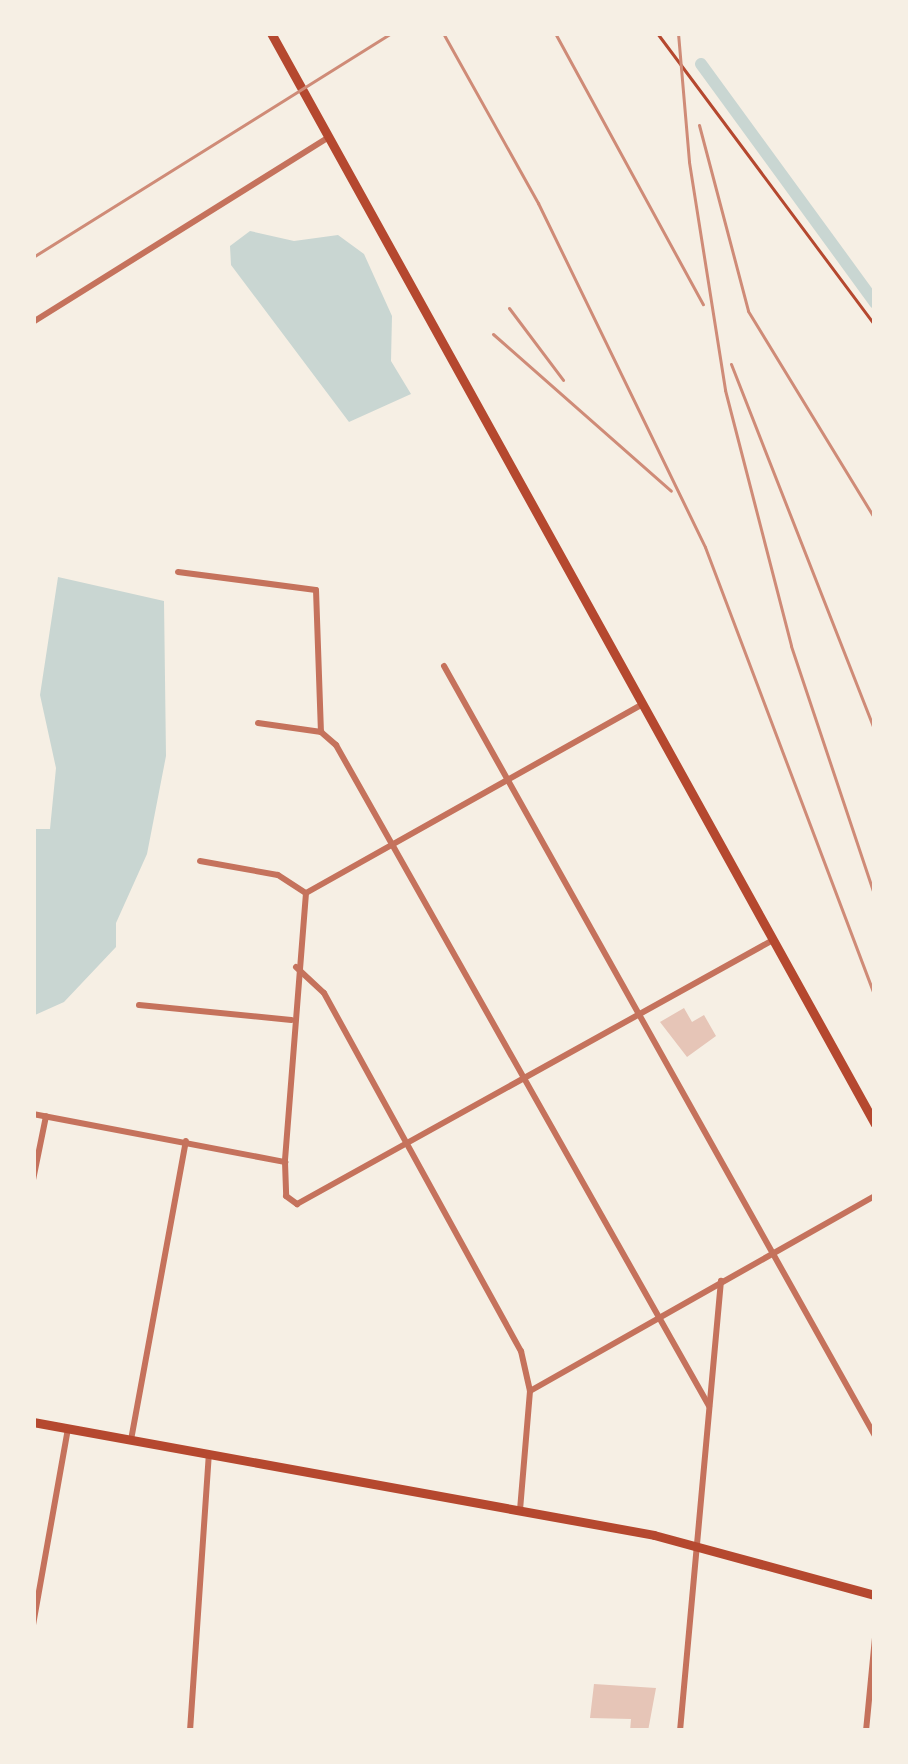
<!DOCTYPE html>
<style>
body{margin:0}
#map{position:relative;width:908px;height:1764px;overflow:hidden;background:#f6efe4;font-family:Lato,sans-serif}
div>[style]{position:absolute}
.water>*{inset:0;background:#c9d6d2}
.canal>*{height:12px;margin:-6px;padding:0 6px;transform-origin:6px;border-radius:6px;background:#c9d6d2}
.building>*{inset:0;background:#e6c5b7}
.path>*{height:3px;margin:-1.5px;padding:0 1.5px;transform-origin:1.5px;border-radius:1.5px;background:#b5482f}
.minor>*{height:6px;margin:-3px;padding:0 3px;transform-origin:3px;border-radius:3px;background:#c5725c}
.secondary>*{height:9px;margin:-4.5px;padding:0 4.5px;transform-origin:4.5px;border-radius:4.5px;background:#b5482f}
.rail>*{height:3px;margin:-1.5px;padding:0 1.5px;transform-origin:1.5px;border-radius:1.5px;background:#cf8b77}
span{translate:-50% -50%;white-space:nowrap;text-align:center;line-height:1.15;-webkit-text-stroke:12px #f6efe4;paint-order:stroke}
.frame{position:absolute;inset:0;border:36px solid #f6efe4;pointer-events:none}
</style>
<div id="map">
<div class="water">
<i style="clip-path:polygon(250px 231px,294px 241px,338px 235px,364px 254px,392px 316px,391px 361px,411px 394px,349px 422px,231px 265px,230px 246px)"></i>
<i style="clip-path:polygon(58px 577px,164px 601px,166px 756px,147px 854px,116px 923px,116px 947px,64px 1002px,35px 1015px,33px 829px,50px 829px,56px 768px,40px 695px)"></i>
</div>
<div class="canal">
<i style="left:701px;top:64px;width:296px;rotate:53.9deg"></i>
</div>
<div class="building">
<i style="clip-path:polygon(684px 1008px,692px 1022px,704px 1015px,716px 1036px,687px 1057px,660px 1022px)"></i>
<i style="clip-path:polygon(594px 1684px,656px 1688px,648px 1731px,630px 1731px,631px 1719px,590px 1718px)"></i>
</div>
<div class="path">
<i style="left:657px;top:33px;width:365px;rotate:53.3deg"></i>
</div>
<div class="minor">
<i style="left:33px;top:322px;width:349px;rotate:-32deg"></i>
<i style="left:178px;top:572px;width:139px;rotate:7.4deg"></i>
<i style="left:316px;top:590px;width:142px;rotate:88deg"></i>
<i style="left:321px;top:732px;width:20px;rotate:41deg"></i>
<i style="left:336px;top:745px;width:759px;rotate:60.56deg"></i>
<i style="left:444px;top:666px;width:882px;rotate:60.76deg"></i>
<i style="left:258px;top:723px;width:64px;rotate:8.1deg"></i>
<i style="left:200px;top:861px;width:79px;rotate:10.2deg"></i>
<i style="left:278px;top:875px;width:33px;rotate:33deg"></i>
<i style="left:306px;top:893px;width:270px;rotate:94.5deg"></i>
<i style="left:285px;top:1162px;width:34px;rotate:88deg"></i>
<i style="left:286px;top:1196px;width:14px;rotate:36deg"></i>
<i style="left:297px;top:1204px;width:544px;rotate:-29.01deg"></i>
<i style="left:306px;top:893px;width:386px;rotate:-29.3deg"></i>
<i style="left:296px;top:967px;width:38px;rotate:43deg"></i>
<i style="left:324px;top:993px;width:409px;rotate:61.2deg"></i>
<i style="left:521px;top:1351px;width:41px;rotate:77.3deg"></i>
<i style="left:530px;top:1391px;width:120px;rotate:94.8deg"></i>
<i style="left:139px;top:1005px;width:153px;rotate:5.6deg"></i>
<i style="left:33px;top:1114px;width:257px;rotate:10.8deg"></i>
<i style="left:33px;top:1180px;width:65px;rotate:-78.5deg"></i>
<i style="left:530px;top:1391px;width:396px;rotate:-29.5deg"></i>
<i style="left:131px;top:1440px;width:304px;rotate:-79.6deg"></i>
<i style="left:33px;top:1625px;width:199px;rotate:-79.9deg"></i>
<i style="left:190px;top:1731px;width:278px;rotate:-86.1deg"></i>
<i style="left:680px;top:1731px;width:452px;rotate:-84.8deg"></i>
<i style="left:866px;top:1731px;width:93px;rotate:-84.5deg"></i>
</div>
<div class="secondary">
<i style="left:271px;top:33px;width:1247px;rotate:61.03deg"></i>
<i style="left:33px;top:1422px;width:631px;rotate:10.31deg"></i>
<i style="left:654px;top:1535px;width:229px;rotate:15.2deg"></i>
</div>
<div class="rail">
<i style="left:443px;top:33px;width:195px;rotate:60.8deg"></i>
<i style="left:538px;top:203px;width:382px;rotate:64.1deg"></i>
<i style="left:705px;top:547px;width:482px;rotate:69.3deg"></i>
<i style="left:555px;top:33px;width:309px;rotate:61.4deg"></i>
<i style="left:678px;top:33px;width:129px;rotate:85.1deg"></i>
<i style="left:689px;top:162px;width:231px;rotate:81deg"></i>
<i style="left:725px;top:390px;width:264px;rotate:75.5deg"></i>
<i style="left:791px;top:646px;width:265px;rotate:71.5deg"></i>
<i style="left:699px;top:125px;width:192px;rotate:75.2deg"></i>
<i style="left:748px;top:311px;width:244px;rotate:58.6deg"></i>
<i style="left:33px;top:257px;width:423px;rotate:-32deg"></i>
<i style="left:509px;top:308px;width:90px;rotate:53.1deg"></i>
<i style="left:493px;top:334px;width:237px;rotate:41.4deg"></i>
<i style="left:731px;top:364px;width:395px;rotate:68.6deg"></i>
</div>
<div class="frame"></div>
</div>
